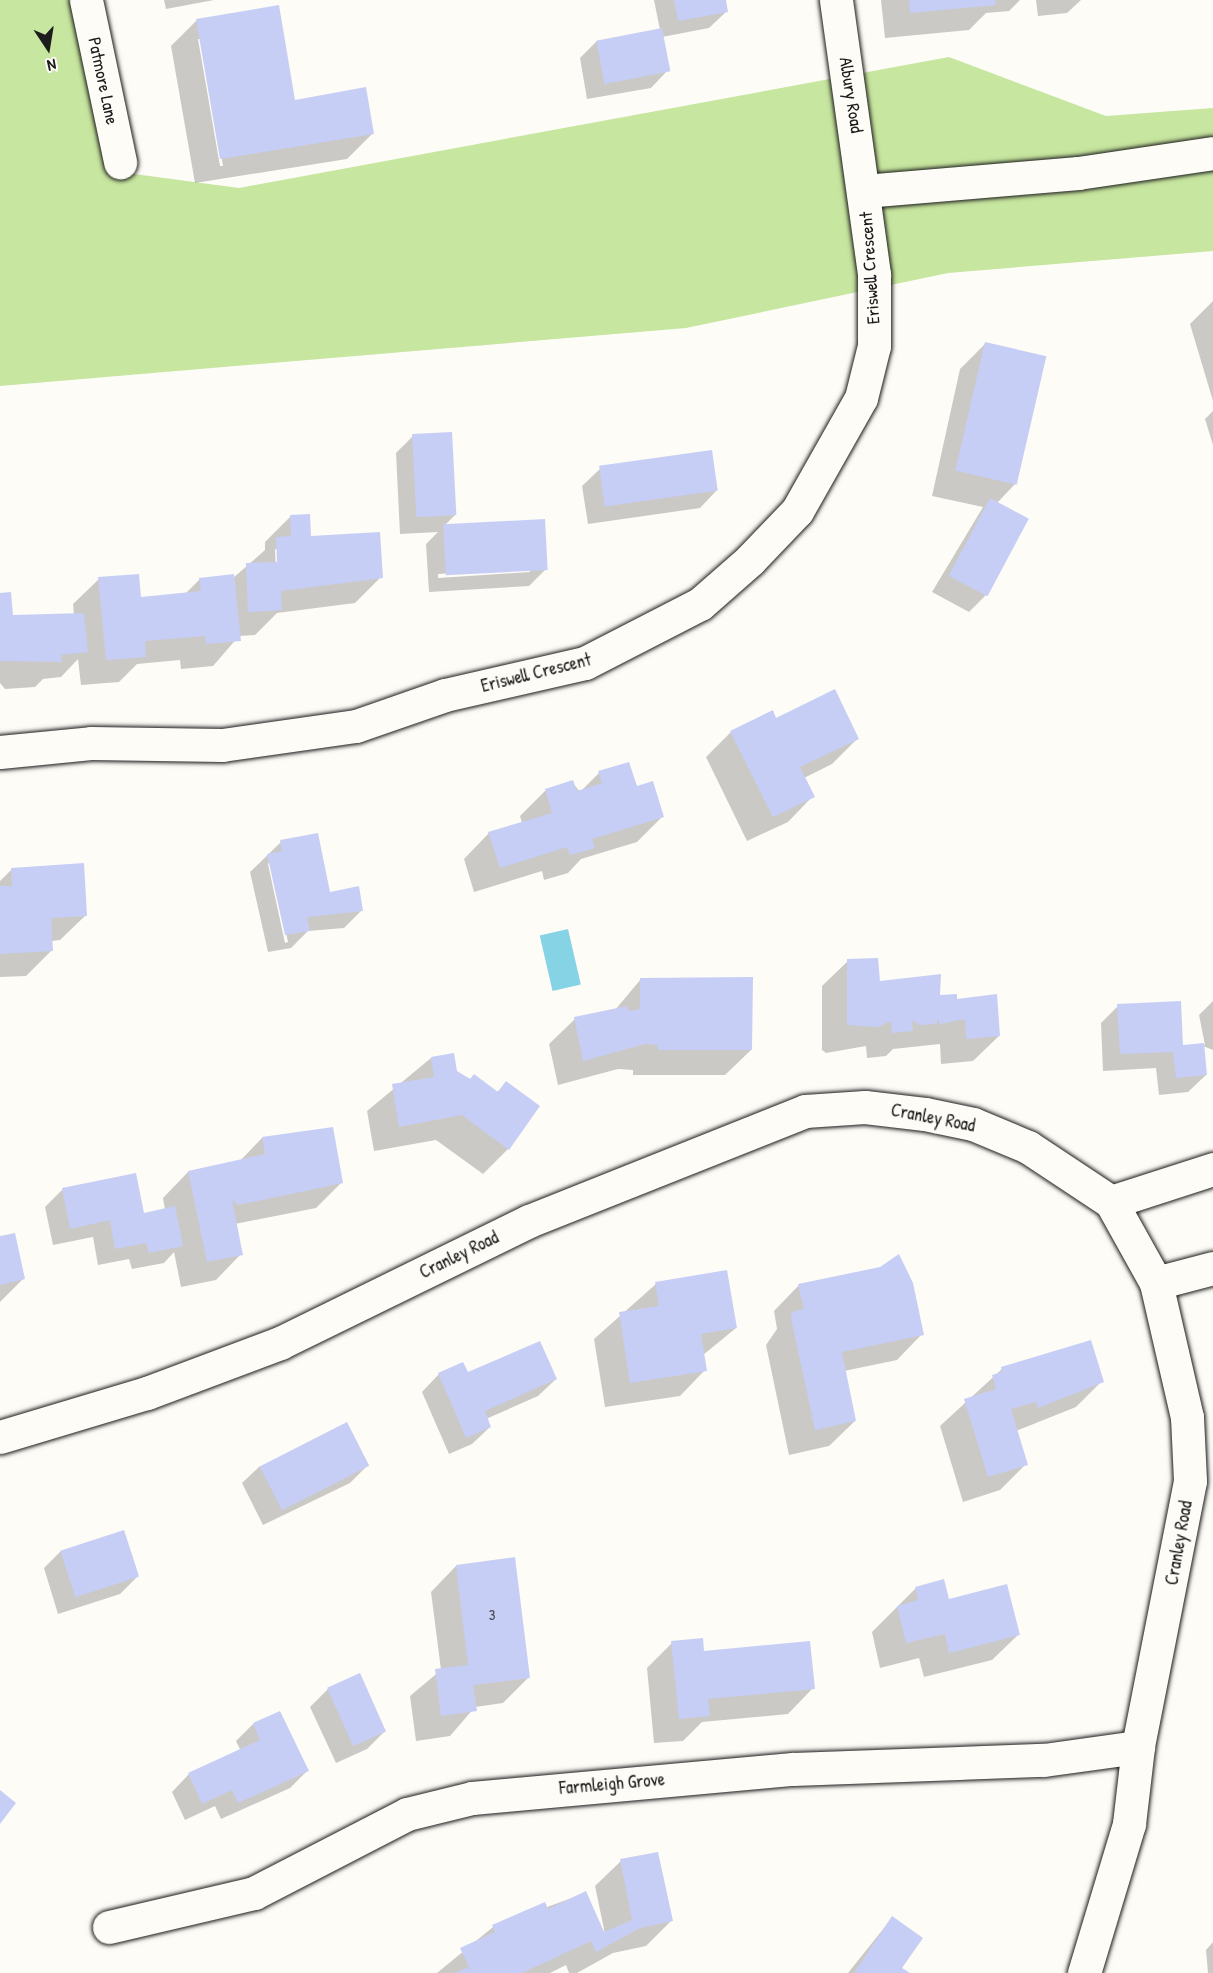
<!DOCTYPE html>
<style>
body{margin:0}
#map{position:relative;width:1213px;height:1973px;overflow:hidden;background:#fdfcf7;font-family:"Patrick Hand",sans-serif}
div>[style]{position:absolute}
.green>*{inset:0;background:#c7e69f}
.water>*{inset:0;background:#85d3e4;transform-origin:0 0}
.shadow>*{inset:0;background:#0003}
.building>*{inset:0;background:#c7cef6;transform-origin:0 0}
.roads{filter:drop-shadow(0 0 2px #1c1c1c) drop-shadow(0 0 2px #1c1c1c)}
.minor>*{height:33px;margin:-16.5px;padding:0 16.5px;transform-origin:16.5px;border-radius:16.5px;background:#fdfcf7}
span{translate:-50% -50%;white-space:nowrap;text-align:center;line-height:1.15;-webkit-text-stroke:6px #fdfcf7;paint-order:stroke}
.number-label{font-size:15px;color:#474852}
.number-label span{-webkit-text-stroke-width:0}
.street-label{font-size:18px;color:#1c1c1c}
.north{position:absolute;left:18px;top:18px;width:60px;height:60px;-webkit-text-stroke:4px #fdfcf7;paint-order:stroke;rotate:168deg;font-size:16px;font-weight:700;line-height:24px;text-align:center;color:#1c1c1c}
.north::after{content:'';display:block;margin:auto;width:21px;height:27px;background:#1c1c1c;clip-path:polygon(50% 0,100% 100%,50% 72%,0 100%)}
</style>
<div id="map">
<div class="green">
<i style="clip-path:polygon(0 0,77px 0,112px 171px,239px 188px,949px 57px,1106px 116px,1213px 108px,1213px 251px,948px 273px,686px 328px,0 386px)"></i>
</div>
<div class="water">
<i style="left:568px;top:929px;width:57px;height:29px;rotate:77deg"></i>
</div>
<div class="shadow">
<i style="clip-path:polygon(164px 0,214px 0,166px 9px)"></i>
<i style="clip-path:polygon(654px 0,725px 0,727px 11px,709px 28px,662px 37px,668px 70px,651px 88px,587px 99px,580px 58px,597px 41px,660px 30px)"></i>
<i style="clip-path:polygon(881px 0,1020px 0,1009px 11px,986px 13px,969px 30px,885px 38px)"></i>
<i style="clip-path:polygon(1036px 0,1081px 0,1067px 13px,1038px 16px)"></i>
<i style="clip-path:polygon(evenodd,197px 20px,294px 101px,372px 134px,347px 159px,195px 183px,171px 46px,197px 20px,198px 39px,201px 39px,223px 166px,220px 166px,198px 39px)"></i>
<i style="clip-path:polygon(1213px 301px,1213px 401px,1190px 324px)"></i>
<i style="clip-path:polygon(985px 344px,1016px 483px,997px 503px,986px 595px,969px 612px,932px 592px,983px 507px,932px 496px,960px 369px)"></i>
<i style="clip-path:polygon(1213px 411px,1213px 445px,1205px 419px)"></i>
<i style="clip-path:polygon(evenodd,413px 436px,455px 515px,443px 527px,543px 521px,546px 569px,529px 586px,429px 592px,426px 544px,438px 532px,400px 534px,396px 453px,413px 436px,530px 569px,530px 572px,438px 578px,438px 574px,530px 569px)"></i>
<i style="clip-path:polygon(600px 469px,717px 490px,700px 508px,588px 524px,582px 486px)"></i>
<i style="clip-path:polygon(evenodd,291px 516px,309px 537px,381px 577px,355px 603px,277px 613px,255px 635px,239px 636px,213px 666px,181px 669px,180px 660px,137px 664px,119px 682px,81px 685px,78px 659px,61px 677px,43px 679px,35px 687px,5px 689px,0 683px,0 594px,12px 616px,74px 615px,73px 604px,99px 579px,139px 599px,185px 594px,200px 579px,233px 578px,265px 550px,265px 542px,291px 516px,278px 547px,279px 569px,276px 569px,275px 550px,278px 547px)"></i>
<i style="clip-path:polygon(775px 720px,858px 738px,832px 764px,804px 778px,813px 796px,788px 822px,747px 841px,706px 757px,731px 732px)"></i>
<i style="clip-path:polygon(599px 773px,636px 788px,662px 817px,637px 842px,581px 859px,568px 873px,544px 880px,542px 871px,474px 892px,464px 859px,489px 833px,522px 823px,520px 816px,545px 791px,572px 782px,580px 792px)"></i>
<i style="clip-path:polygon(evenodd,281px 842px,329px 894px,362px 910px,344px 928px,308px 931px,291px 948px,268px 952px,250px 872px,281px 842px,270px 861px,288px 942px,285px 943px,268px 864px,270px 861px)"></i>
<i style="clip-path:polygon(11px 870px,86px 915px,60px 940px,51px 941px,52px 950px,26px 976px,0 977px,0 881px)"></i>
<i style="clip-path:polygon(848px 961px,878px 983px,956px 1001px,999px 1036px,973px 1061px,941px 1064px,940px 1044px,893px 1049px,886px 1056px,867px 1058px,866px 1046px,826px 1053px,822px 1050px,822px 986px)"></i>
<i style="clip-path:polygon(641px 979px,751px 1050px,725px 1075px,633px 1075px,633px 1070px,618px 1069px,558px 1085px,549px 1044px,575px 1019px,615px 1010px)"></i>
<i style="clip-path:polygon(1213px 1001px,1213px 1050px,1203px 1046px,1206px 1075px,1188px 1092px,1159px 1095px,1156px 1068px,1103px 1071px,1101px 1023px,1118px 1006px,1182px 1047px,1205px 1045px,1199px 1015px)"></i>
<i style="clip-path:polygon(431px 1058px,496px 1093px,507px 1083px,508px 1149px,483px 1174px,436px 1140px,374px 1151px,367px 1111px)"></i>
<i style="clip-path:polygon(332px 1129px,342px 1182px,316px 1208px,235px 1224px,241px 1254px,216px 1280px,181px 1287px,174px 1252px,164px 1263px,132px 1269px,129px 1259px,98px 1265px,93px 1237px,53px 1245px,45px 1207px,63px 1189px,143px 1215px,165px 1210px,163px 1198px,188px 1172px,239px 1162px,262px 1138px)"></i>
<i style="clip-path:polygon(0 1238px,23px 1279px,0 1302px)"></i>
<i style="clip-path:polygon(656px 1284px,736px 1328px,703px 1355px,705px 1370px,680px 1396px,605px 1407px,594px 1339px)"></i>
<i style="clip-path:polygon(799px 1285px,922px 1334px,897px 1360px,844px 1371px,855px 1421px,829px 1446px,789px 1455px,766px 1345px,777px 1329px,774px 1311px)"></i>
<i style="clip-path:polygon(1002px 1369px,1102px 1381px,1076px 1407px,1016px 1431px,1026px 1464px,1000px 1490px,963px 1502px,940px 1426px)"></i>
<i style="clip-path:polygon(439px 1374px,467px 1374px,556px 1379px,538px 1396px,486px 1419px,490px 1427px,472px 1444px,449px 1454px,422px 1392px)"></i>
<i style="clip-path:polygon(260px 1466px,367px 1466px,350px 1483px,263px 1525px,242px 1483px)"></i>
<i style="clip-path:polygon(61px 1551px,137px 1577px,120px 1594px,58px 1614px,44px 1568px)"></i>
<i style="clip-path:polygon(456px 1566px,529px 1677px,503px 1703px,475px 1707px,450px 1736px,416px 1741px,410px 1696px,441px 1670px,431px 1592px)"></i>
<i style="clip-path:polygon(916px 1588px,947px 1601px,1018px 1635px,992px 1660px,924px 1677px,919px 1658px,880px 1668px,872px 1632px)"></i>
<i style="clip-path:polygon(672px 1643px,702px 1652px,813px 1688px,788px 1714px,702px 1722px,683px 1741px,654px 1743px,647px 1668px)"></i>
<i style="clip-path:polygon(328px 1689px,384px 1732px,367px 1749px,336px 1763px,310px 1707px)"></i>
<i style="clip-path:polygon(253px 1724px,307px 1771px,290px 1788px,221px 1819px,215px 1806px,185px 1820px,172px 1792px,189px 1774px,241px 1751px,236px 1741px)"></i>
<i style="clip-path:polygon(621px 1861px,671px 1921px,646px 1946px,613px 1953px,577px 1973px,569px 1973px,566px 1965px,550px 1973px,437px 1973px,493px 1927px,585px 1893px,605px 1934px,595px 1886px)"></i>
<i style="clip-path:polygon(892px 1918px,900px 1968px,907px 1973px,848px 1973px)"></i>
<i style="clip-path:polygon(1213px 1942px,1213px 1973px,1208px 1973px,1206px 1950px)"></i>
</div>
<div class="building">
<i style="clip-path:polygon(674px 0,726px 0,728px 12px,678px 21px)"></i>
<i style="clip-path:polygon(909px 0,995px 0,996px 5px,910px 13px)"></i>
<i style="clip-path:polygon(279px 5px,295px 100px,366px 87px,374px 134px,220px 159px,196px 19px)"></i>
<i style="left:662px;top:28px;width:44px;height:67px;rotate:79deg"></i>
<i style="left:985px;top:342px;width:63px;height:132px;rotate:13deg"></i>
<i style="left:452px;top:432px;width:83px;height:40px;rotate:87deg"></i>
<i style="left:712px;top:450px;width:41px;height:114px;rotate:82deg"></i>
<i style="left:990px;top:498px;width:44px;height:88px;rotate:28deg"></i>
<i style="clip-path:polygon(310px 514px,311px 536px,380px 532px,383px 578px,281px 591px,282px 610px,248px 612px,246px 563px,277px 562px,276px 537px,291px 536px,290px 515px)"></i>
<i style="left:545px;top:519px;width:51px;height:102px;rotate:87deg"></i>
<i style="clip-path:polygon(139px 574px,141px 597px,201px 591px,199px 578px,234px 574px,241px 641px,206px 644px,205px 636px,145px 641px,146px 657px,106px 660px,98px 577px)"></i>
<i style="clip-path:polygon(11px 592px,13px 615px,84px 613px,88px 652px,61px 655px,62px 662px,0 661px,0 593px)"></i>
<i style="clip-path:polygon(835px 689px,859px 739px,800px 767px,815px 797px,773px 817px,730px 731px,773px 710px,776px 718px)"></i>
<i style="clip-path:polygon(629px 762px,637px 786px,653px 781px,664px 817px,592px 839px,595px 848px,570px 855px,567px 847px,500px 868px,488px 832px,552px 813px,545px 789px,573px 780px,577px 791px,602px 783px,598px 771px)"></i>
<i style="clip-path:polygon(318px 833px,330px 892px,359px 886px,363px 911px,307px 917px,310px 931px,285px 935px,267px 854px,282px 851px,280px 840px)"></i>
<i style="clip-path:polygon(84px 863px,87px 916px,51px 918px,53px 951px,0 954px,0 886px,12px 886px,11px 868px)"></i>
<i style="clip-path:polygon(878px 958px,880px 981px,941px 974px,940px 995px,957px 994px,957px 999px,997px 994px,1000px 1036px,966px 1039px,965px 1019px,940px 1024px,937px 1018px,937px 1024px,919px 1025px,912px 1020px,913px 1031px,892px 1033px,891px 1021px,878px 1027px,847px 1025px,847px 959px)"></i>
<i style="clip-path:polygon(753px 977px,752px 1050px,658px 1050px,658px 1045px,645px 1044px,583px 1061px,574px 1017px,627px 1006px,628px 1011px,640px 1009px,640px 978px)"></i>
<i style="clip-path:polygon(1181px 1001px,1183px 1045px,1204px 1043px,1207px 1075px,1176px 1078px,1173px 1052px,1120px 1054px,1117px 1004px)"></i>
<i style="clip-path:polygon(454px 1053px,457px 1071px,470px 1079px,474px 1074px,498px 1092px,506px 1081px,540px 1106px,509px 1150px,462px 1115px,399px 1127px,392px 1084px,434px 1077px,431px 1057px)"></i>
<i style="clip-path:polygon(333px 1127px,343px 1183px,238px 1205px,232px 1200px,243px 1255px,207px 1262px,188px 1171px,265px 1154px,262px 1137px)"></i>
<i style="clip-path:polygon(136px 1173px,144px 1213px,175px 1206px,183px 1246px,149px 1253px,146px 1243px,115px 1249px,110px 1220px,70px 1229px,62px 1188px)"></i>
<i style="clip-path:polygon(15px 1233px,25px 1279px,0 1285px,0 1236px)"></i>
<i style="clip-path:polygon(899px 1254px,913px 1283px,924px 1335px,842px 1352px,856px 1421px,815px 1430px,791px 1318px,792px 1312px,804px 1309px,798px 1284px,880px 1267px)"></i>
<i style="clip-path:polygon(727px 1270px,737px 1328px,701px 1334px,707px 1371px,630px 1383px,619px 1312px,659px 1306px,655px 1282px)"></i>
<i style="clip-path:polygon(1091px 1340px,1104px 1382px,1038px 1408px,1036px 1402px,1011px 1409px,1028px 1465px,988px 1477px,964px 1399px,996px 1389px,992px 1375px,1002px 1372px,1001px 1367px)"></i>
<i style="clip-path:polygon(540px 1341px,557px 1379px,485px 1411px,491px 1427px,466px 1438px,438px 1373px,463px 1362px,468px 1372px)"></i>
<i style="left:347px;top:1422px;width:49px;height:98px;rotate:63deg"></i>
<i style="left:124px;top:1530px;width:49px;height:67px;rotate:72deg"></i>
<i style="clip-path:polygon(515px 1557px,530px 1678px,473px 1685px,477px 1711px,441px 1716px,435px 1669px,468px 1665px,456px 1565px)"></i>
<i style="clip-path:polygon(944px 1579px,949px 1599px,1007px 1584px,1020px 1635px,949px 1653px,945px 1634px,906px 1643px,897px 1606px,918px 1600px,915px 1587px)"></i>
<i style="clip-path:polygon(703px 1638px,704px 1651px,810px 1641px,815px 1689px,708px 1699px,710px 1716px,679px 1719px,671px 1641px)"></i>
<i style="left:360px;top:1673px;width:64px;height:36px;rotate:66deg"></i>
<i style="clip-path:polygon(280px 1711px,309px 1771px,238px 1803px,232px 1790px,202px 1804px,188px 1773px,260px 1740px,253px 1723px)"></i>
<i style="clip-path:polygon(0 1790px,16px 1803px,0 1824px)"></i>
<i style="clip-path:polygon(658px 1852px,673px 1921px,640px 1928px,596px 1952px,591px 1941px,522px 1973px,455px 1973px,469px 1967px,460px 1948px,495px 1932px,492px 1925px,545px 1902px,548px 1909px,586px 1891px,604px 1932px,632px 1920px,620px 1859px)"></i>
<i style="clip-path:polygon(892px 1916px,923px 1938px,902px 1968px,910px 1973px,854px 1973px)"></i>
</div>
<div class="roads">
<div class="minor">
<i style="left:86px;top:0;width:166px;rotate:78.1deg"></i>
<i style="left:864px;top:191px;width:215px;rotate:-4.8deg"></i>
<i style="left:1078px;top:173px;width:136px;rotate:-8.4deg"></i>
<i style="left:0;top:752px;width:91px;rotate:-5.6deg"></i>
<i style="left:91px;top:743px;width:131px;rotate:0.9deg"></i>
<i style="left:222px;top:745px;width:135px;rotate:-8.1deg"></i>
<i style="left:356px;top:726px;width:94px;rotate:-19.2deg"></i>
<i style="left:445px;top:695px;width:144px;rotate:-12.9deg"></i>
<i style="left:585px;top:663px;width:129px;rotate:-27.2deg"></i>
<i style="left:700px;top:604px;width:67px;rotate:-41.3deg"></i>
<i style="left:750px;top:560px;width:68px;rotate:-46.2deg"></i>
<i style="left:797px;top:511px;width:130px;rotate:-60.5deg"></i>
<i style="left:861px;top:398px;width:54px;rotate:-76deg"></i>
<i style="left:874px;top:346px;width:72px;rotate:-90deg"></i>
<i style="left:874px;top:274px;width:277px;rotate:-97.9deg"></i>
<i style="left:1111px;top:1202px;width:107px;rotate:-17.9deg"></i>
<i style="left:1156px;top:1283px;width:59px;rotate:-14.7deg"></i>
<i style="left:0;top:1437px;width:153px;rotate:-16.7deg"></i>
<i style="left:147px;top:1393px;width:142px;rotate:-20.6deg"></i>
<i style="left:280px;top:1343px;width:277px;rotate:-26.1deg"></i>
<i style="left:529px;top:1221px;width:297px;rotate:-21.7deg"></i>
<i style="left:805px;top:1111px;width:60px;rotate:-3.8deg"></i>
<i style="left:865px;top:1107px;width:60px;rotate:6.7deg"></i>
<i style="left:925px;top:1114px;width:49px;rotate:11.8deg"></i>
<i style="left:973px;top:1124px;width:60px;rotate:22.7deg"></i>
<i style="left:1028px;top:1147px;width:100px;rotate:33.5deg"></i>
<i style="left:1111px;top:1202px;width:93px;rotate:60.9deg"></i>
<i style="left:1156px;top:1283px;width:138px;rotate:77deg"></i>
<i style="left:1187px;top:1417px;width:64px;rotate:87.3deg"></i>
<i style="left:1190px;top:1481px;width:271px;rotate:101.1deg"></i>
<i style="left:1138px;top:1747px;width:78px;rotate:96.7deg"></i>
<i style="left:1129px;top:1824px;width:156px;rotate:106.8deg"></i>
<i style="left:109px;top:1927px;width:149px;rotate:-13.2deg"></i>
<i style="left:254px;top:1893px;width:172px;rotate:-27.3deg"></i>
<i style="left:407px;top:1814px;width:67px;rotate:-13.8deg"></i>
<i style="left:472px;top:1798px;width:322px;rotate:-5.2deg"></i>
<i style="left:793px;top:1769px;width:251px;rotate:-2.1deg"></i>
<i style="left:1044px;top:1760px;width:95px;rotate:-7.9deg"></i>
</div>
</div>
<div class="number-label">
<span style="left:492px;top:1615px">3</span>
</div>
<div class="street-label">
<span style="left:103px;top:81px;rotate:78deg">Patmore Lane</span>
<span style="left:851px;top:95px;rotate:81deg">Albury Road</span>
<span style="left:870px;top:268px;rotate:-94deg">Eriswell Crescent</span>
<span style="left:536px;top:673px;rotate:-14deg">Eriswell Crescent</span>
<span style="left:933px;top:1118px;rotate:11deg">Cranley Road</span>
<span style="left:459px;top:1255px;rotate:-26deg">Cranley Road</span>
<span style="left:1179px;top:1543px;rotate:-80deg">Cranley Road</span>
<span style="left:612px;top:1784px;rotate:-5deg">Farmleigh Grove</span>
</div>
<div class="north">N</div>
</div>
